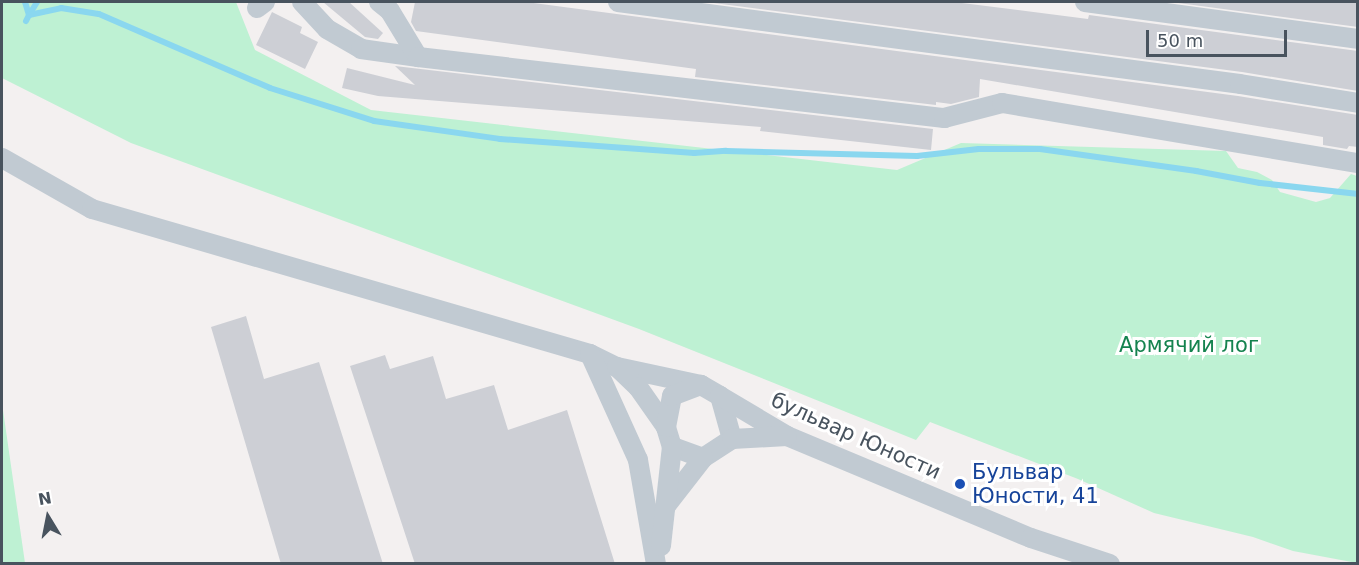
<!DOCTYPE html>
<meta charset="utf-8">
<style>
body{margin:0}
#map{position:relative;width:1359px;height:565px;overflow:hidden;background:#f3f0f0;font-family:"DejaVu Sans",sans-serif}
div>[style]{position:absolute}
.green>*{inset:0;background:#bef1d3}
.stream>*{height:6px;margin:-3px;padding:0 3px;transform-origin:3px;border-radius:3px;background:#8ad7ef}
.building>*{inset:0;background:#cdcfd5}
.minor>*{height:20px;margin:-10px;padding:0 10px;transform-origin:10px;border-radius:10px;background:#c1cad2}
.dots>*{width:16px;height:16px;translate:-50% -50%;box-sizing:border-box;border:3px solid #fff;border-radius:50%}
span{translate:-50% -50%;white-space:nowrap;text-align:center;line-height:1.15;-webkit-text-stroke:6px #fff;paint-order:stroke}
.park-label{font-size:21px;color:#15834f}
.street-label{font-size:21px;color:#48535e}
.transit-label{font-size:21px;color:#164399}
.left{translate:0 -50%;text-align:left}
.frame{position:absolute;inset:0;border:3px solid #48535e;pointer-events:none}
.north{position:absolute;left:18px;top:487px;width:60px;height:60px;-webkit-text-stroke:4px #fff;paint-order:stroke;rotate:350deg;font-size:16px;font-weight:700;line-height:24px;text-align:center;color:#48535e}
.north::after{content:'';display:block;margin:auto;width:21px;height:27px;background:#48535e;clip-path:polygon(50% 0,100% 100%,50% 72%,0 100%)}
.scale{position:absolute;left:1146px;top:30px;width:141px;height:27px;box-sizing:border-box;border:3px solid #48535e;border-top:0;padding-left:8px;font-size:18px;line-height:21px;white-space:nowrap;color:#48535e;-webkit-text-stroke:4px #fff;paint-order:stroke}
</style>
<div id="map">
<div class="green">
<i style="clip-path:polygon(2px 2px,236px 2px,255px 50px,371px 110px,897px 170px,961px 143px,1226px 151px,1238px 168px,1257px 172px,1272px 180px,1280px 192px,1316px 202px,1330px 198px,1351px 174px,1357px 176px,1357px 563px,1293px 551px,1253px 537px,1154px 513px,1078px 479px,930px 422px,916px 440px,639px 329px,131px 143px,2px 78px)"></i>
<i style="clip-path:polygon(2px 402px,2px 403px,25px 563px,2px 563px)"></i>
</div>
<div class="stream">
<i style="left:25px;top:2px;width:14px;rotate:73deg"></i>
<i style="left:29px;top:15px;width:15px;rotate:-58deg"></i>
<i style="left:26px;top:21px;width:7px;rotate:-63deg"></i>
<i style="left:29px;top:15px;width:33px;rotate:-12deg"></i>
<i style="left:61px;top:8px;width:38px;rotate:9deg"></i>
<i style="left:99px;top:14px;width:186px;rotate:23.4deg"></i>
<i style="left:270px;top:88px;width:109px;rotate:17.6deg"></i>
<i style="left:374px;top:121px;width:127px;rotate:8.1deg"></i>
<i style="left:500px;top:139px;width:195px;rotate:4.1deg"></i>
<i style="left:694px;top:153px;width:32px;rotate:-4deg"></i>
<i style="left:726px;top:151px;width:191px;rotate:1.5deg"></i>
<i style="left:917px;top:156px;width:62px;rotate:-6.4deg"></i>
<i style="left:979px;top:149px;width:61px"></i>
<i style="left:1040px;top:149px;width:158px;rotate:8deg"></i>
<i style="left:1196px;top:171px;width:65px;rotate:10.6deg"></i>
<i style="left:1260px;top:183px;width:99px;rotate:6.4deg"></i>
</div>
<div class="building">
<i style="clip-path:polygon(323px 2px,349px 2px,383px 33px,378px 39px,365px 37px)"></i>
<i style="clip-path:polygon(415px 2px,526px 2px,1238px 96px,1358px 115px,1358px 147px,1349px 146px,1347px 149px,1323px 145px,1323px 137px,980px 79px,979px 97px,951px 104px,936px 102px,936px 105px,695px 77px,696px 69px,416px 31px,411px 22px)"></i>
<i style="clip-path:polygon(706px 2px,954px 2px,1088px 19px,1089px 15px,1358px 51px,1358px 91px,1242px 72px)"></i>
<i style="clip-path:polygon(1171px 2px,1358px 2px,1358px 27px)"></i>
<i style="clip-path:polygon(272px 12px,302px 27px,300px 33px,318px 42px,305px 69px,256px 45px)"></i>
<i style="clip-path:polygon(395px 66px,933px 129px,931px 150px,760px 131px,761px 127px,378px 96px,342px 88px,347px 68px,415px 85px)"></i>
<i style="clip-path:polygon(246px 316px,264px 379px,319px 362px,383px 564px,281px 564px,211px 327px)"></i>
<i style="clip-path:polygon(385px 355px,390px 369px,433px 356px,446px 399px,494px 385px,508px 430px,567px 410px,615px 564px,415px 564px,350px 366px)"></i>
</div>
<div class="minor">
<i style="left:302px;top:2px;width:37px;rotate:47deg"></i>
<i style="left:327px;top:29px;width:39px;rotate:30deg"></i>
<i style="left:361px;top:49px;width:58px;rotate:8deg"></i>
<i style="left:379px;top:2px;width:14px;rotate:39deg"></i>
<i style="left:390px;top:11px;width:54px;rotate:58.7deg"></i>
<i style="left:418px;top:57px;width:530px;rotate:6.62deg"></i>
<i style="left:944px;top:118px;width:60px;rotate:-14.5deg"></i>
<i style="left:1002px;top:103px;width:361px;rotate:9.6deg"></i>
<i style="left:618px;top:2px;width:627px;rotate:7.51deg"></i>
<i style="left:1240px;top:84px;width:120px;rotate:9.1deg"></i>
<i style="left:1085px;top:2px;width:275px;rotate:7.7deg"></i>
<i style="left:257px;top:8px;width:10px;rotate:-37deg"></i>
<i style="left:2px;top:158px;width:103px;rotate:29.5deg"></i>
<i style="left:92px;top:209px;width:519px;rotate:16.23deg"></i>
<i style="left:590px;top:354px;width:30px;rotate:26deg"></i>
<i style="left:617px;top:367px;width:86px;rotate:12.1deg"></i>
<i style="left:590px;top:354px;width:116px;rotate:65.6deg"></i>
<i style="left:638px;top:460px;width:106px;rotate:80.2deg"></i>
<i style="left:617px;top:367px;width:29px;rotate:44deg"></i>
<i style="left:638px;top:387px;width:49px;rotate:55deg"></i>
<i style="left:701px;top:385px;width:22px;rotate:30deg"></i>
<i style="left:720px;top:396px;width:45px;rotate:74.4deg"></i>
<i style="left:732px;top:439px;width:35px;rotate:147deg"></i>
<i style="left:703px;top:458px;width:33px;rotate:-160deg"></i>
<i style="left:672px;top:447px;width:21px;rotate:-107deg"></i>
<i style="left:666px;top:427px;width:32px;rotate:-79deg"></i>
<i style="left:672px;top:396px;width:31px;rotate:-21deg"></i>
<i style="left:720px;top:396px;width:78px;rotate:30.8deg"></i>
<i style="left:787px;top:436px;width:264px;rotate:22.7deg"></i>
<i style="left:1031px;top:538px;width:83px;rotate:18.2deg"></i>
<i style="left:732px;top:439px;width:55px;rotate:-3.1deg"></i>
<i style="left:665px;top:507px;width:62px;rotate:-52.2deg"></i>
<i style="left:661px;top:546px;width:100px;rotate:-83.7deg"></i>
</div>
<div class="dots">
<i style="left:960px;top:484px;background:#1a4fb4"></i>
</div>
<div class="park-label">
<span style="left:1189px;top:345px">Армячий лог</span>
</div>
<div class="street-label">
<span style="left:856px;top:436px;rotate:24deg">бульвар Юности</span>
</div>
<div class="transit-label">
<span class="left" style="left:972px;top:484px">Бульвар<br>Юности, 41</span>
</div>
<div class="frame"></div>
<div class="north">N</div>
<div class="scale">50 m</div>
</div>
